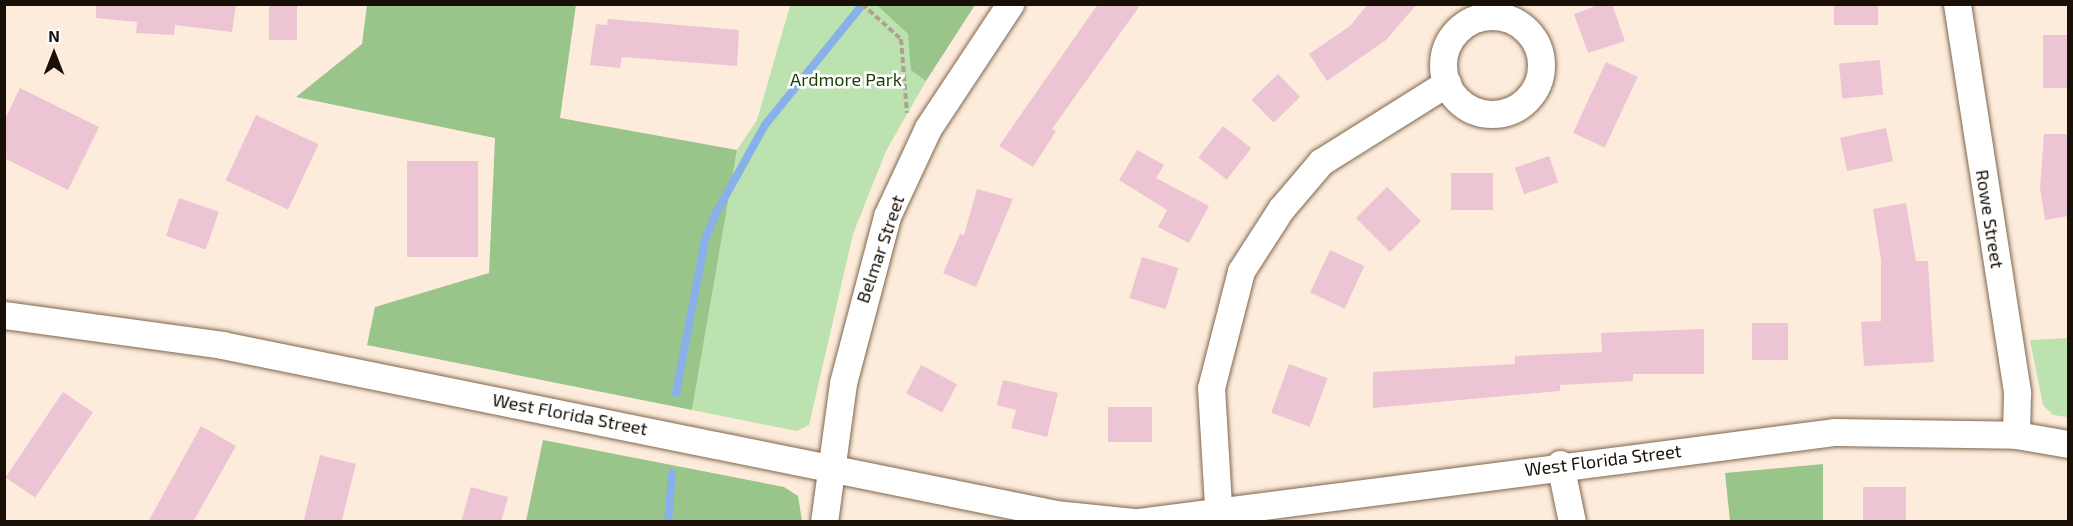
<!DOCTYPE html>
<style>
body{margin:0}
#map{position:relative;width:2073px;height:526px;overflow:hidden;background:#fdecdb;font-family:"Exo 2",sans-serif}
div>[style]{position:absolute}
.green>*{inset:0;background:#bce2b0}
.forest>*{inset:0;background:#99c58b}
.stream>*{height:8px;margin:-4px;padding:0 4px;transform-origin:4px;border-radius:4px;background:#88b1e9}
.building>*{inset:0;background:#ecc4d4;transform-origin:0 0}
.path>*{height:4px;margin-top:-2px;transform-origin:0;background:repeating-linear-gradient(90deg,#afa193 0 6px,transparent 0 9px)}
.roads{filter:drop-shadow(0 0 2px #7f664d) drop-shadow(0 0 2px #7f664d)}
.minor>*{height:27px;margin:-13.5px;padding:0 13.5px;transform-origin:13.5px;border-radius:13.5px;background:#fff}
.minor>.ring{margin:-13.5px;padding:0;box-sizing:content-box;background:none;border:27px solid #fff;border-radius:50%}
span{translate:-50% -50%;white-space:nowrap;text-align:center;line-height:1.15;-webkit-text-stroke:5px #fff;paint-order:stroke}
.park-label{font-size:18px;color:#163f03}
.street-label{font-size:18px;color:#180f06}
.frame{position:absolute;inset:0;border:6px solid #180f06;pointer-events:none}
.north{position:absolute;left:24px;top:24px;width:60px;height:60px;-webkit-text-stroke:4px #fff;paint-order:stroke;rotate:0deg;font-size:16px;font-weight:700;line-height:24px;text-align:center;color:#180f06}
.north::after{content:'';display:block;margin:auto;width:21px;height:27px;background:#180f06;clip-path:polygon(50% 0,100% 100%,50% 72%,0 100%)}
</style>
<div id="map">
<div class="green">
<i style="clip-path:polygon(920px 5px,926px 81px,886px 151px,853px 234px,809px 425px,797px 431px,692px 410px,737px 150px,757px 120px,790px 6px)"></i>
<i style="clip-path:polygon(2068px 338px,2068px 417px,2053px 415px,2043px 405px,2030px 340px)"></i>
</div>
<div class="forest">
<i style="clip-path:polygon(367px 5px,576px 5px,560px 118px,737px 150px,692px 410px,367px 345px,375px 307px,489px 273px,495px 138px,296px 97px,362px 44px)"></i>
<i style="clip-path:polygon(877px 5px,975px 5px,926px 81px,911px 70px,908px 34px)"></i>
<i style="clip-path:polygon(543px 440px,784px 487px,798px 496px,802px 521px,526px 521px)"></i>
<i style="clip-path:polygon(1823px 464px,1823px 521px,1730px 521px,1725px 473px)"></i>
</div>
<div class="stream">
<i style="left:676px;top:393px;width:156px;rotate:-79.3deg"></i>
<i style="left:705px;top:240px;width:29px;rotate:-68deg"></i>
<i style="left:716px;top:213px;width:101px;rotate:-60.9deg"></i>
<i style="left:765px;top:125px;width:156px;rotate:-51deg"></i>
<i style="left:668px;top:522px;width:49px;rotate:-85.3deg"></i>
</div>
<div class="building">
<i style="clip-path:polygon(96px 4px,236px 4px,232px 32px,175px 25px,174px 35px,136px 33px,137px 22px,96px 18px)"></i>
<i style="left:269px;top:4px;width:28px;height:36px"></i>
<i style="clip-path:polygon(1098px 4px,1141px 4px,1052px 129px,1056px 131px,1033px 167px,999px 146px)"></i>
<i style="clip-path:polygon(1368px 4px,1417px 4px,1386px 40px,1327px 81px,1309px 54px,1350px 26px)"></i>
<i style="clip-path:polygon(1601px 4px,1612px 4px,1625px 41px,1588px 53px,1574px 14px)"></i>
<i style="left:1834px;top:4px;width:44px;height:21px"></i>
<i style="clip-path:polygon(608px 19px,739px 30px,737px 66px,622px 57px,620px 68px,590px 65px,596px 24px,607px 25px)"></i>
<i style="left:2043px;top:35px;width:25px;height:53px"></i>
<i style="left:1880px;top:60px;width:35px;height:41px;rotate:85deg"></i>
<i style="left:1606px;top:62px;width:35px;height:78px;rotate:25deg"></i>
<i style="left:1278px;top:74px;width:32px;height:37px;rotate:46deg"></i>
<i style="clip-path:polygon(20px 88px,99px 127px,68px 190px,4px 158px,4px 121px)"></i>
<i style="left:256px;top:115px;width:69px;height:72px;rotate:25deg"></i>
<i style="left:1223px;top:126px;width:36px;height:40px;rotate:38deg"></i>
<i style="left:1886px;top:128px;width:34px;height:47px;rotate:78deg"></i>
<i style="clip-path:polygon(2044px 134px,2068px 134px,2068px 216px,2045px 220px,2040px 188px)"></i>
<i style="clip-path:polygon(1137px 150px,1164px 165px,1156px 178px,1209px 206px,1189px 243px,1158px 227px,1167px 210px,1119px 180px)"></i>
<i style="left:1549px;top:156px;width:28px;height:36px;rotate:71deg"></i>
<i style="left:407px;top:161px;width:71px;height:96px"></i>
<i style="left:1451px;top:173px;width:42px;height:37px"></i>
<i style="left:1387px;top:187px;width:48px;height:44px;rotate:45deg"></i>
<i style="clip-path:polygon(977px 189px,1013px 199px,976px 287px,943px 273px,960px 234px,964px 235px)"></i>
<i style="left:179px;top:198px;width:42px;height:40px;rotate:19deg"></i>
<i style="clip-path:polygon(1906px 203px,1916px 261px,1928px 261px,1934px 362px,1864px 366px,1861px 322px,1881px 321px,1881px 260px,1873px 209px)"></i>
<i style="left:1330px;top:250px;width:38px;height:47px;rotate:25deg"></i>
<i style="left:1142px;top:257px;width:38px;height:43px;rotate:17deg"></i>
<i style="left:1752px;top:323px;width:36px;height:37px"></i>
<i style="clip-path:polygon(1704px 329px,1704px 374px,1633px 374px,1633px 381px,1560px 385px,1560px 391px,1373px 408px,1373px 372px,1515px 364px,1515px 356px,1602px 352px,1601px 333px)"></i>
<i style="left:1289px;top:364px;width:41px;height:52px;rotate:20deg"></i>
<i style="left:921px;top:365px;width:41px;height:32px;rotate:28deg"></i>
<i style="clip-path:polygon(1003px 380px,1058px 393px,1047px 437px,1011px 428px,1016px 410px,997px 405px)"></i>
<i style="left:63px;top:392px;width:36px;height:103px;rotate:34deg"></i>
<i style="left:1108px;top:407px;width:44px;height:35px"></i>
<i style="clip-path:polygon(201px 426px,236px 446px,193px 522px,148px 522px)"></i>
<i style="left:320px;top:455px;width:37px;height:69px;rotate:14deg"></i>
<i style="clip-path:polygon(471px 487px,508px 497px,501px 522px,461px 522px)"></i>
<i style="left:1863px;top:487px;width:43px;height:35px"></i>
</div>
<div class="path">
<i style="left:817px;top:4px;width:2px"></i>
<i style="left:862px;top:4px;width:52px;rotate:41.9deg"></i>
<i style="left:901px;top:39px;width:74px;rotate:85.4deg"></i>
</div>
<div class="roads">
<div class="minor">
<i style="left:1957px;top:4px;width:394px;rotate:81.2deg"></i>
<i style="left:2017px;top:393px;width:42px;rotate:91.4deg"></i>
<i class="ring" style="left:1443px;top:16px;width:71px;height:71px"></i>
<i style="left:4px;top:315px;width:220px;rotate:7.8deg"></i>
<i style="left:222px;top:345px;width:851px;rotate:11.46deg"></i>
<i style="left:1056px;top:514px;width:79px;rotate:5.8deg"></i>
<i style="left:1560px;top:464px;width:59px;rotate:78.3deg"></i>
<i style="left:824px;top:522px;width:140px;rotate:-82.2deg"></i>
<i style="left:843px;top:383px;width:173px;rotate:-75.2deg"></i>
<i style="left:887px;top:216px;width:97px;rotate:-65deg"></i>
<i style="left:928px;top:128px;width:149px;rotate:-56.5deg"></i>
<i style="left:1139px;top:522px;width:702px;rotate:-7.37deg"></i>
<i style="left:1835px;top:432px;width:181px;rotate:0.9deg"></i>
<i style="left:2016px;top:435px;width:53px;rotate:9.8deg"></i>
<i style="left:1219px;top:522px;width:134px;rotate:-93.4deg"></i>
<i style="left:1211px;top:388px;width:121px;rotate:-75.6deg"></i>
<i style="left:1241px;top:271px;width:74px;rotate:-57.2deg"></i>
<i style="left:1281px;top:209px;width:62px;rotate:-49.6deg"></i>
<i style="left:1321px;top:162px;width:149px;rotate:-32.1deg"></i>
</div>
</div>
<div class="park-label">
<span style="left:846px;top:79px">Ardmore Park</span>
</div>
<div class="street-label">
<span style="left:1990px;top:219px;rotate:81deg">Rowe Street</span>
<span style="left:880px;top:249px;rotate:-71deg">Belmar Street</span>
<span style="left:570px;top:414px;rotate:11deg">West Florida Street</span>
<span style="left:1603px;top:460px;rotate:-7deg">West Florida Street</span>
</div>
<div class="frame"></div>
<div class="north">N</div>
</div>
